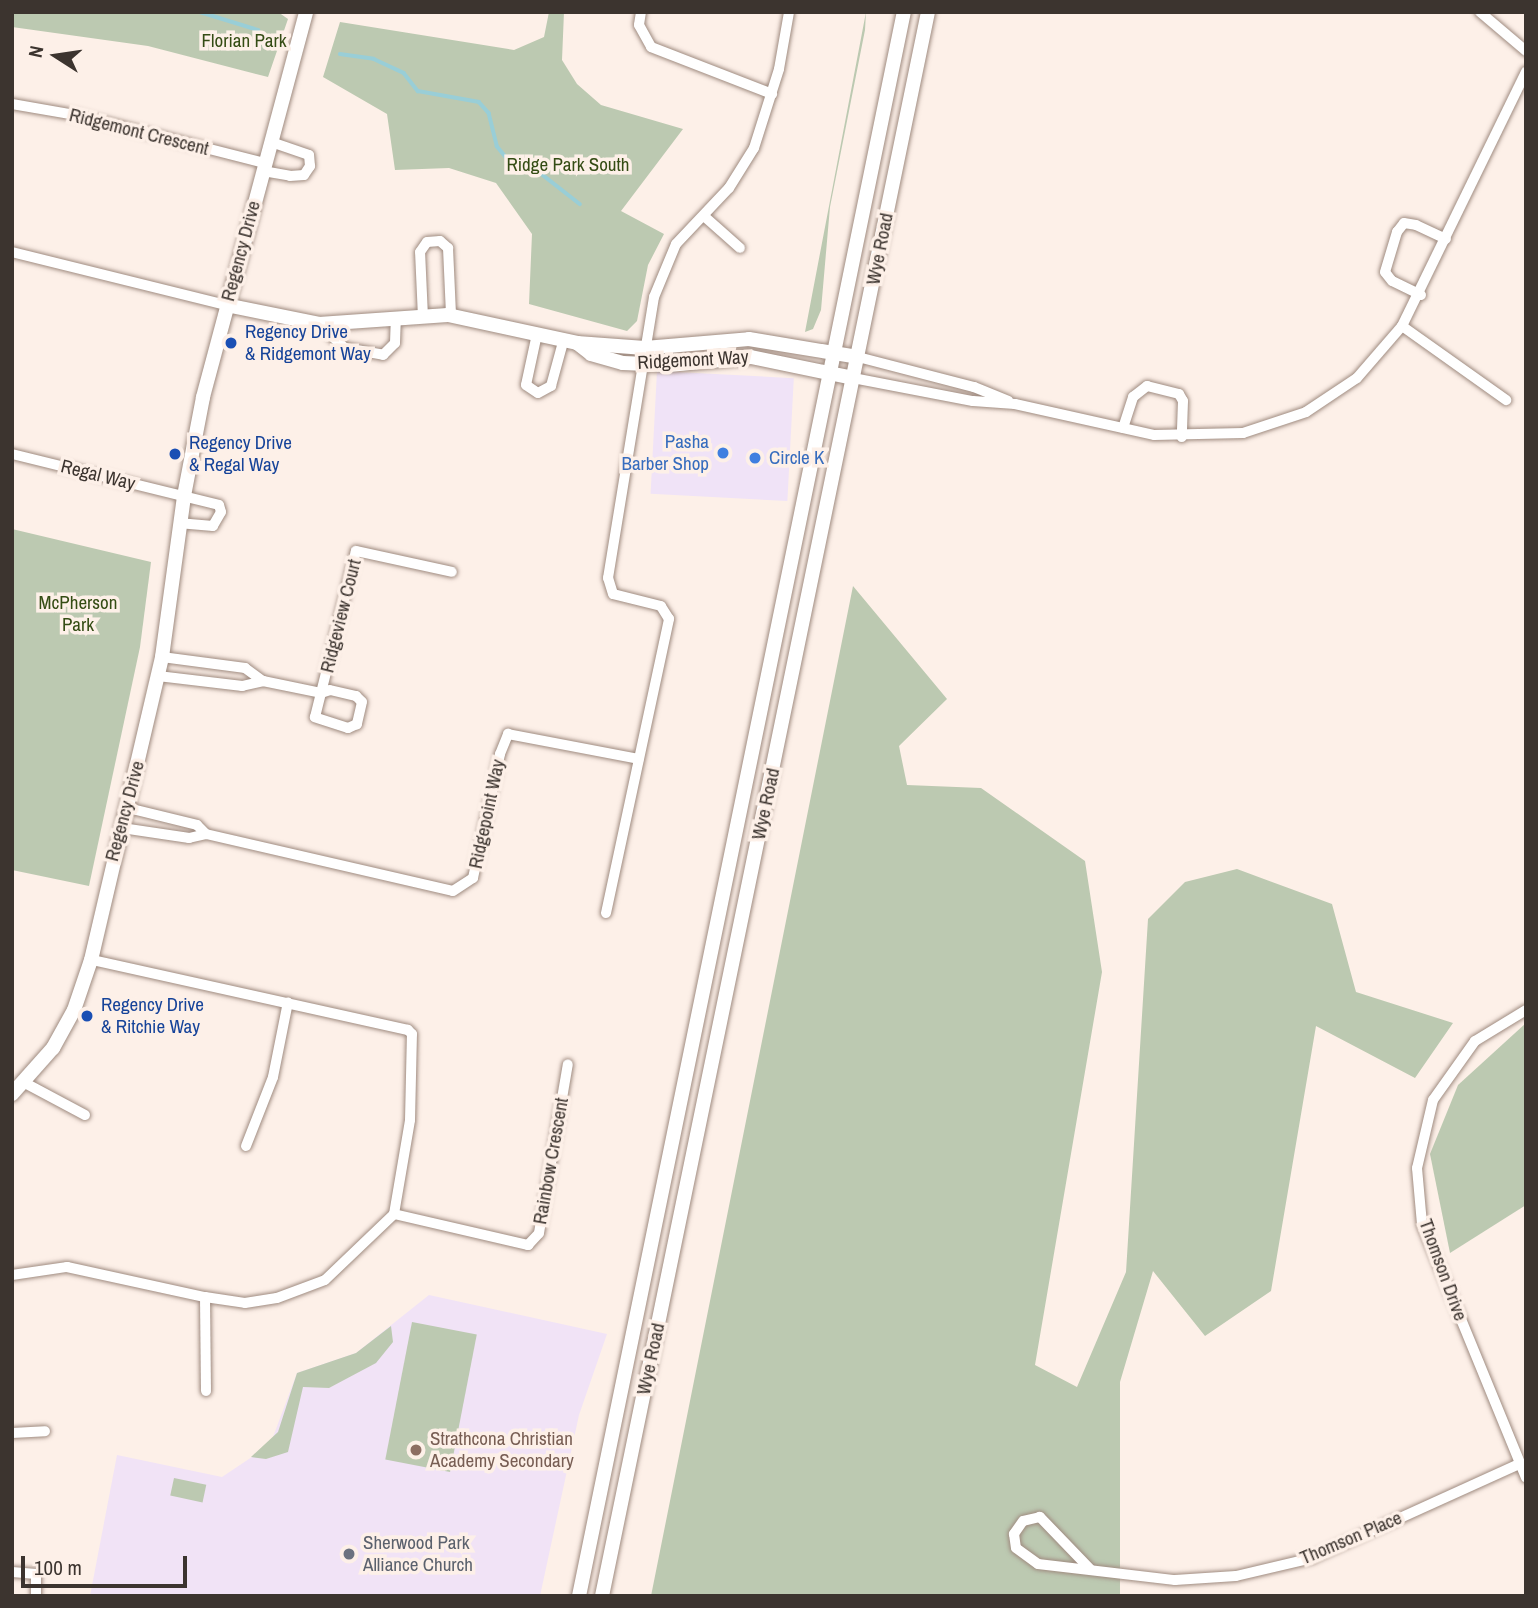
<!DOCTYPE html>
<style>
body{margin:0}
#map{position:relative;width:1538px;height:1608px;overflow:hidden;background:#fdf0e8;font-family:"Archivo Narrow",sans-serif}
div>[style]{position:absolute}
.commercial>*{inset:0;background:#f0e3f7;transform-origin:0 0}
.education>*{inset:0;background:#f1e3f6}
.green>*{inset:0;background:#bcc9b1;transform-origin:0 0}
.stream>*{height:3.5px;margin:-1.75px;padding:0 1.75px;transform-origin:1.75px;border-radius:1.75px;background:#99ced7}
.roads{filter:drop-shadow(0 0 2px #9f8b80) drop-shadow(0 0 2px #9f8b80)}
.street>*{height:10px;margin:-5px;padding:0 5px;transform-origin:5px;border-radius:5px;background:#fff}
.secondary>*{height:14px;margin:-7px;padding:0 7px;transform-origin:7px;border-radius:7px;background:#fff}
.dots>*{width:19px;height:19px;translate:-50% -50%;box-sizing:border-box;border:4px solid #fdf0e8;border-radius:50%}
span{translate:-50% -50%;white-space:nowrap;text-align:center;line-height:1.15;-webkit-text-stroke:7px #fdf0e8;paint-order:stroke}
.park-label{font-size:19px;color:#344c14}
.street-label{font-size:19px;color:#3c342f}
.transit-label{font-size:19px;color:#164399}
.left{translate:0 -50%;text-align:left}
.shop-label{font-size:19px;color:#366cbe}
.right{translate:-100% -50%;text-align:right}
.education-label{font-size:19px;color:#785e54}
.worship-label{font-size:19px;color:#5b616d}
.frame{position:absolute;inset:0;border:14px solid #3c342f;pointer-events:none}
.north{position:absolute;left:21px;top:21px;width:70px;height:70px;-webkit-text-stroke:5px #fdf0e8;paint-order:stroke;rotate:282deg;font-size:19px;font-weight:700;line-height:28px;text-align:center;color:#3c342f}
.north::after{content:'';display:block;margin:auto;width:24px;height:32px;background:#3c342f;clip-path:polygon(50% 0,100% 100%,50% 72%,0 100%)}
.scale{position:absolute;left:21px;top:1556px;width:166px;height:32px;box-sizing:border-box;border:4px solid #3c342f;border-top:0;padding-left:9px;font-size:21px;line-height:24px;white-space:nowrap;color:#3c342f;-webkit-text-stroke:5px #fdf0e8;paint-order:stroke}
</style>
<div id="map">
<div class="commercial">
<i style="left:657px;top:371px;width:137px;height:123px;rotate:3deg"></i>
</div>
<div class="education">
<i style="clip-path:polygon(429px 1295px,607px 1334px,579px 1415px,540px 1596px,90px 1596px,117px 1455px,222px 1477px,270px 1445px,297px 1373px,356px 1353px)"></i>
</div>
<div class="green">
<i style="clip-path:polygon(12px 12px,278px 12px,288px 19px,268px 77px,148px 46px,12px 27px)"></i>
<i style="clip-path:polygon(549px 12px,564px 12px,562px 60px,577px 84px,601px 105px,683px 129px,621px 211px,664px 234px,648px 265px,637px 321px,627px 331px,529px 304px,532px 234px,496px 183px,449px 168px,395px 170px,387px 114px,323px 77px,340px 22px,514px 50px,544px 37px)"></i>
<i style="clip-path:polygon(866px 12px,865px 30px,830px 207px,821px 310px,813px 329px,805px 332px)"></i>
<i style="clip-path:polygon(12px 529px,151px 562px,140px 647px,89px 886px,12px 870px)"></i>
<i style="clip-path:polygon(853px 586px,947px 699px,899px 746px,907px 785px,981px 788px,1085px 861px,1102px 972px,1035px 1365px,1077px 1387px,1126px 1272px,1148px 919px,1185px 882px,1237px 869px,1332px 904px,1356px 992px,1453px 1023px,1415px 1078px,1316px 1026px,1271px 1291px,1205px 1336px,1153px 1271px,1120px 1382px,1120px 1596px,651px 1596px)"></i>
<i style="clip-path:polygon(1526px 1023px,1526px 1205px,1450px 1253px,1430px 1154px,1458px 1085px)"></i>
<i style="left:412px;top:1322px;width:66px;height:140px;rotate:11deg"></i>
<i style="clip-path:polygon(391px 1326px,393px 1342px,376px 1363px,329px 1388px,303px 1387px,288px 1452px,266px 1459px,251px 1457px,278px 1432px,297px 1373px,356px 1353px)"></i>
<i style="left:174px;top:1478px;width:33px;height:18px;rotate:12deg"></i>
</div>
<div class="stream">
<i style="left:200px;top:12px;width:61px;rotate:17.2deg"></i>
<i style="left:340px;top:54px;width:34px;rotate:8deg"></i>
<i style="left:374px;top:59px;width:33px;rotate:25deg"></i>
<i style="left:404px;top:73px;width:23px;rotate:52deg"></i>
<i style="left:418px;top:91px;width:62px;rotate:10.2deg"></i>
<i style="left:479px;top:102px;width:15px;rotate:48deg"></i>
<i style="left:489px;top:113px;width:34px;rotate:76deg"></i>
<i style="left:497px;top:146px;width:19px;rotate:51deg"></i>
<i style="left:509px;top:161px;width:32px;rotate:20deg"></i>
<i style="left:539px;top:172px;width:52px;rotate:38deg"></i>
</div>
<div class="roads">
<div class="street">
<i style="left:641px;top:12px;width:13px;rotate:99deg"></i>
<i style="left:639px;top:25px;width:25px;rotate:61deg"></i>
<i style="left:651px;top:47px;width:130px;rotate:21.2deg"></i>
<i style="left:1480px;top:12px;width:60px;rotate:40.3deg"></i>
<i style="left:12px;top:104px;width:65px;rotate:9.8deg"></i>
<i style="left:76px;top:115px;width:195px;rotate:14.3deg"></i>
<i style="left:263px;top:171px;width:27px;rotate:10deg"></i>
<i style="left:290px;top:176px;width:14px;rotate:-4deg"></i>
<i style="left:304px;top:175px;width:11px;rotate:-56deg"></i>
<i style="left:310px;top:166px;width:11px;rotate:-95deg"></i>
<i style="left:309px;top:155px;width:40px;rotate:-161.1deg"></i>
<i style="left:704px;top:216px;width:48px;rotate:41.6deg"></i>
<i style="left:12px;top:252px;width:220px;rotate:13.9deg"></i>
<i style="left:1421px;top:295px;width:32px;rotate:-154deg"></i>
<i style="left:1392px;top:281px;width:11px;rotate:-128deg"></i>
<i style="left:1385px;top:272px;width:42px;rotate:-73.3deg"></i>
<i style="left:1397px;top:232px;width:11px;rotate:-52deg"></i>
<i style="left:1404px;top:223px;width:12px;rotate:9deg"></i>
<i style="left:1416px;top:225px;width:33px;rotate:25deg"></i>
<i style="left:423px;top:317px;width:65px;rotate:-92.6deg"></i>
<i style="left:420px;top:252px;width:12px;rotate:-55deg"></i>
<i style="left:427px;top:242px;width:13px;rotate:-4deg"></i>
<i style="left:440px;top:241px;width:11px;rotate:41deg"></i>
<i style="left:448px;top:248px;width:67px;rotate:87.4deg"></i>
<i style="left:319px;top:324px;width:35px;rotate:43deg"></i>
<i style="left:345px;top:348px;width:39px;rotate:10deg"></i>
<i style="left:383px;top:355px;width:17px;rotate:-45deg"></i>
<i style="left:395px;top:343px;width:24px;rotate:-88deg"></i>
<i style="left:1402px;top:326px;width:128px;rotate:35.4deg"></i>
<i style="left:537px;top:334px;width:52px;rotate:102.2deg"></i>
<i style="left:526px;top:385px;width:14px;rotate:34deg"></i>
<i style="left:538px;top:393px;width:15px;rotate:-28deg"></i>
<i style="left:551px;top:386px;width:46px;rotate:-74.7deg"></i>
<i style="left:858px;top:357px;width:120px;rotate:14.5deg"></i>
<i style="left:974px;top:387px;width:37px;rotate:22deg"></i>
<i style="left:853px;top:378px;width:122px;rotate:10.9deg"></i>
<i style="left:973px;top:401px;width:42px;rotate:4.1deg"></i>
<i style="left:1015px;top:404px;width:142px;rotate:12.6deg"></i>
<i style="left:1154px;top:435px;width:89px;rotate:-1.3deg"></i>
<i style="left:1243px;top:433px;width:66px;rotate:-18.4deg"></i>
<i style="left:1306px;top:412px;width:61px;rotate:-33.7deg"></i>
<i style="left:1357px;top:378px;width:69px;rotate:-49.1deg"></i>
<i style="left:1402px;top:326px;width:283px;rotate:-64deg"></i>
<i style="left:1123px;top:428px;width:33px;rotate:-72deg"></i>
<i style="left:1133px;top:397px;width:18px;rotate:-38deg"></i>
<i style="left:1147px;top:386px;width:33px;rotate:14deg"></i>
<i style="left:1179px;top:394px;width:8px;rotate:60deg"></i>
<i style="left:1183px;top:401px;width:36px;rotate:92deg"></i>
<i style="left:12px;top:454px;width:213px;rotate:13.8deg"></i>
<i style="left:219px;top:505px;width:7px;rotate:74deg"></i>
<i style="left:221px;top:512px;width:16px;rotate:120deg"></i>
<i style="left:213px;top:526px;width:32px;rotate:-175deg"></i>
<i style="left:162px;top:657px;width:84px;rotate:7.5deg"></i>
<i style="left:245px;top:668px;width:22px;rotate:36deg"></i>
<i style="left:263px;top:681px;width:59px;rotate:11.7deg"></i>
<i style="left:321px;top:693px;width:9px;rotate:-18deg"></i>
<i style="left:330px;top:690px;width:27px;rotate:13deg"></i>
<i style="left:356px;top:696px;width:8px;rotate:45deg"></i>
<i style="left:362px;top:702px;width:23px;rotate:103deg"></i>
<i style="left:357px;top:724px;width:10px;rotate:156deg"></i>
<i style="left:348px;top:728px;width:35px;rotate:-162deg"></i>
<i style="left:315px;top:717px;width:25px;rotate:-76deg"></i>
<i style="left:321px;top:693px;width:146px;rotate:-76.2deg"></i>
<i style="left:356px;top:551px;width:98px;rotate:12.3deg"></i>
<i style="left:158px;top:676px;width:85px;rotate:6.8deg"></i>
<i style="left:242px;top:686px;width:22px;rotate:-13deg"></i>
<i style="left:128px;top:808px;width:71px;rotate:13.8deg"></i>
<i style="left:197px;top:825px;width:13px;rotate:45deg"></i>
<i style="left:122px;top:828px;width:68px;rotate:8.5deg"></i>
<i style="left:189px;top:838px;width:17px;rotate:-13deg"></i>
<i style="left:206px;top:834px;width:253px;rotate:13deg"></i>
<i style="left:453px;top:891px;width:24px;rotate:-33deg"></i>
<i style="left:473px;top:878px;width:127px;rotate:-77.7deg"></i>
<i style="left:500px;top:754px;width:22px;rotate:-68deg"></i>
<i style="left:508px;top:734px;width:133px;rotate:10.8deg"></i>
<i style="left:606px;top:913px;width:301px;rotate:-77.9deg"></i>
<i style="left:669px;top:619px;width:15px;rotate:-122deg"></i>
<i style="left:661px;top:606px;width:49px;rotate:-166deg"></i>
<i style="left:613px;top:594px;width:17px;rotate:-107deg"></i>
<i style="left:608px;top:578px;width:285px;rotate:-80.7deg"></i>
<i style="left:654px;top:297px;width:57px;rotate:-67.5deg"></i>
<i style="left:676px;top:244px;width:77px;rotate:-46.6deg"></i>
<i style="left:729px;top:188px;width:47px;rotate:-58deg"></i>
<i style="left:754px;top:148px;width:83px;rotate:-72.4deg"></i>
<i style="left:779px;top:69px;width:58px;rotate:-80deg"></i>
<i style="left:1526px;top:1010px;width:60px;rotate:148.7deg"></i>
<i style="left:1475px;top:1041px;width:72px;rotate:125.4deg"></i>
<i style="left:1433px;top:1100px;width:70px;rotate:103.2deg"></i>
<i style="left:1417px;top:1168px;width:56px;rotate:84.9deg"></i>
<i style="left:1422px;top:1224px;width:274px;rotate:67.7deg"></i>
<i style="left:25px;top:1083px;width:68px;rotate:28.1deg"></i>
<i style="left:246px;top:1146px;width:74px;rotate:-68.6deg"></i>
<i style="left:273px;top:1077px;width:76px;rotate:-78.7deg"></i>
<i style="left:394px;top:1214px;width:138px;rotate:13deg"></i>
<i style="left:528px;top:1245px;width:16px;rotate:-47deg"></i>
<i style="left:539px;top:1233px;width:171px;rotate:-80.3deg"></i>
<i style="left:12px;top:1275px;width:56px;rotate:-8.3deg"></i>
<i style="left:67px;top:1267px;width:141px;rotate:12.3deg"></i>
<i style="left:205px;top:1297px;width:40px;rotate:8.5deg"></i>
<i style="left:245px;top:1303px;width:32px;rotate:-9deg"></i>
<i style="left:277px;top:1298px;width:51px;rotate:-20.6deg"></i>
<i style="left:325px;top:1280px;width:95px;rotate:-43.7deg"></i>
<i style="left:394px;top:1214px;width:95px;rotate:-80.3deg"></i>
<i style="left:410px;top:1120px;width:86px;rotate:-88.7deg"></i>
<i style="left:412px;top:1034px;width:6px;rotate:-135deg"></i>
<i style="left:408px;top:1030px;width:325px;rotate:-167.5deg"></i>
<i style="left:205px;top:1297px;width:94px;rotate:89.4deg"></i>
<i style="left:12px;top:1433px;width:33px;rotate:-3deg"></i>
<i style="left:1091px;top:1570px;width:74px;rotate:-133.9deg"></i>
<i style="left:1040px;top:1517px;width:17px;rotate:167deg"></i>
<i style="left:1023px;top:1521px;width:16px;rotate:125deg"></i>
<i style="left:1014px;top:1534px;width:14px;rotate:82deg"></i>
<i style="left:1016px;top:1548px;width:27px;rotate:36deg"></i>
<i style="left:1038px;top:1564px;width:138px;rotate:6.7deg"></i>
<i style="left:1175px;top:1580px;width:61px;rotate:-3.8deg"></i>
<i style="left:1236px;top:1576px;width:78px;rotate:-13.3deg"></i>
<i style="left:1312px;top:1558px;width:227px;rotate:-24.4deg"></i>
<i style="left:12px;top:1572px;width:24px;rotate:5deg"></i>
<i style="left:36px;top:1574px;width:22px;rotate:90deg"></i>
</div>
<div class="secondary">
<i style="left:226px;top:305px;width:95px;rotate:11.5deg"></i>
<i style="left:319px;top:324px;width:129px;rotate:-4deg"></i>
<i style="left:448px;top:315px;width:132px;rotate:12.2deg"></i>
<i style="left:577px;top:343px;width:68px;rotate:4.2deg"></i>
<i style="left:645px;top:348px;width:104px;rotate:-4.9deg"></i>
<i style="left:749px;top:339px;width:110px;rotate:9.4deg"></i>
<i style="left:577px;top:343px;width:18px;rotate:38deg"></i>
<i style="left:591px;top:354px;width:33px;rotate:16deg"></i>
<i style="left:623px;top:363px;width:46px;rotate:2.5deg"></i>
<i style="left:669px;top:365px;width:82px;rotate:-5.6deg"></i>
<i style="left:751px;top:357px;width:104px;rotate:11.6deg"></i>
<i style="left:12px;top:1094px;width:62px;rotate:-48.3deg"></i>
<i style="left:53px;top:1048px;width:43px;rotate:-61.1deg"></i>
<i style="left:74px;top:1010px;width:53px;rotate:-71.2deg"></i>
<i style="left:91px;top:960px;width:311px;rotate:-76.8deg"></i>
<i style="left:162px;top:657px;width:162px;rotate:-82.2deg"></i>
<i style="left:184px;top:496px;width:101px;rotate:-79.1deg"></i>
<i style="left:203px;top:397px;width:399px;rotate:-75deg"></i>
<i style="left:579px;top:1596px;width:1617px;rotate:-78.41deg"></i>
<i style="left:602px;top:1596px;width:1617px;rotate:-78.37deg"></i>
</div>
</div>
<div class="dots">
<i style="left:231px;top:343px;background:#1a4fb4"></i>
<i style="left:723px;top:453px;background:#3f7fe0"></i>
<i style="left:175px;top:454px;background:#1a4fb4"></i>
<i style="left:755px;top:458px;background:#3f7fe0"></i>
<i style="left:87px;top:1016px;background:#1a4fb4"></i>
<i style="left:416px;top:1450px;background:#8d6e63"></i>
<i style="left:349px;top:1554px;background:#6b7280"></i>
</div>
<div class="park-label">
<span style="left:244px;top:41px">Florian Park</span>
<span style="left:568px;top:165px">Ridge Park South</span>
<span style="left:78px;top:614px">McPherson<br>Park</span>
</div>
<div class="street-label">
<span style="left:139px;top:132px;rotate:14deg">Ridgemont Crescent</span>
<span style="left:880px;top:249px;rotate:-79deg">Wye Road</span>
<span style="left:241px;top:251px;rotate:-75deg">Regency Drive</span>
<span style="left:693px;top:360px;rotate:-3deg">Ridgemont Way</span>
<span style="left:98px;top:475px;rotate:14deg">Regal Way</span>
<span style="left:341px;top:616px;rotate:-76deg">Ridgeview Court</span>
<span style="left:766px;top:804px;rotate:-78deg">Wye Road</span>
<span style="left:125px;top:811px;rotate:-75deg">Regency Drive</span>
<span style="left:487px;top:814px;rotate:-78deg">Ridgepoint Way</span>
<span style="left:551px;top:1161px;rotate:-80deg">Rainbow Crescent</span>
<span style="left:1443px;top:1270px;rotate:70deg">Thomson Drive</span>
<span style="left:651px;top:1359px;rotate:-78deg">Wye Road</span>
<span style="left:1351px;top:1538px;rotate:-23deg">Thomson Place</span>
</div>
<div class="transit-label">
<span class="left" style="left:245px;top:343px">Regency Drive<br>&amp; Ridgemont Way</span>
<span class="left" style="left:189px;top:454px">Regency Drive<br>&amp; Regal Way</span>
<span class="left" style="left:101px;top:1016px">Regency Drive<br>&amp; Ritchie Way</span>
</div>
<div class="shop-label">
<span class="right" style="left:709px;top:453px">Pasha<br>Barber Shop</span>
<span class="left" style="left:769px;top:458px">Circle K</span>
</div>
<div class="education-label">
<span class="left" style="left:430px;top:1450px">Strathcona Christian<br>Academy Secondary</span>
</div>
<div class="worship-label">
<span class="left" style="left:363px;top:1554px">Sherwood Park<br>Alliance Church</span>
</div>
<div class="frame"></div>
<div class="north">N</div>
<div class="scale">100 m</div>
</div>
